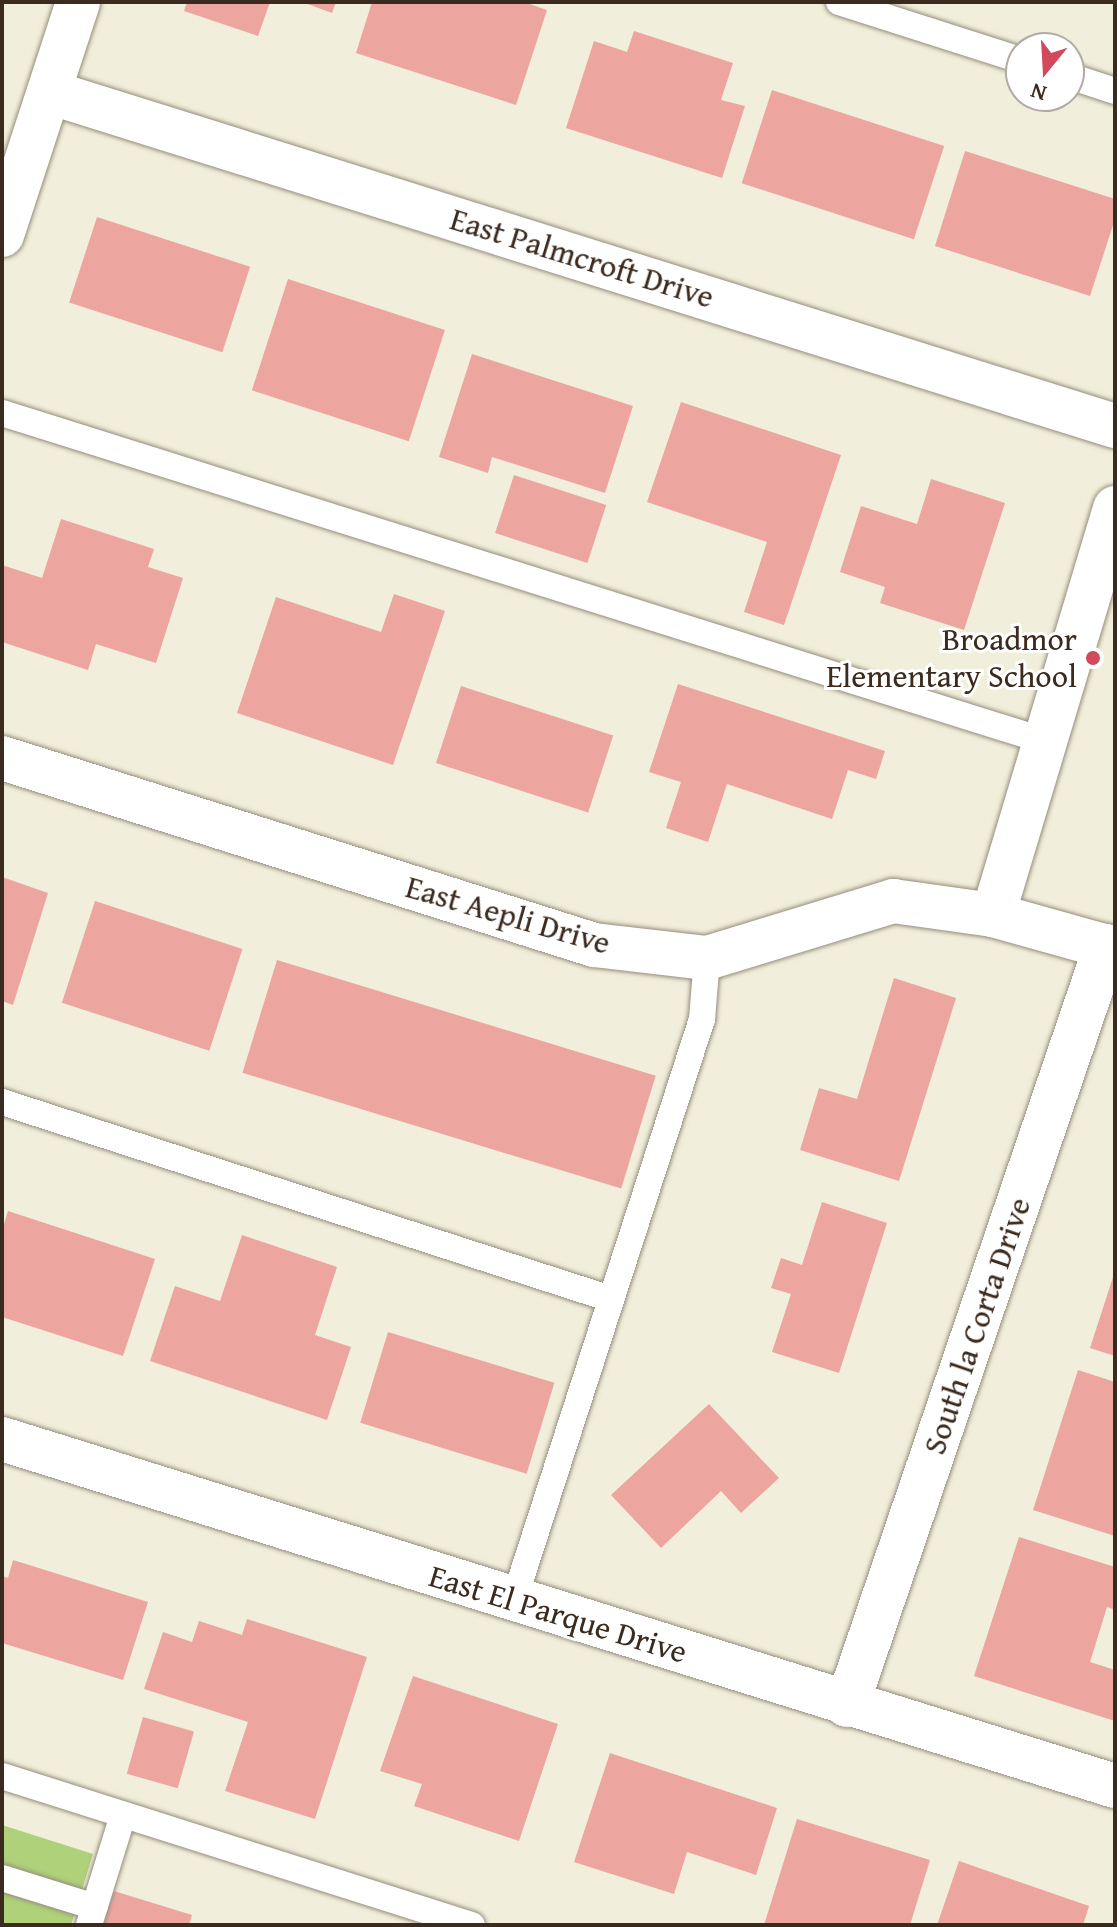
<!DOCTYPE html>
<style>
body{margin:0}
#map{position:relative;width:1117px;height:1927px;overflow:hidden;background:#f1eedb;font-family:"Gentium Book Plus",serif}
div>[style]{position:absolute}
.green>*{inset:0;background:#aed17a}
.building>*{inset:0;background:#eca69f;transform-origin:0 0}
.roads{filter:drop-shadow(0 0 2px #968c7c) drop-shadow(0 0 2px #968c7c)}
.lane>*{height:26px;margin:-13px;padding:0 13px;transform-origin:13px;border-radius:13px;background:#fff}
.street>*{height:44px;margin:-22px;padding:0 22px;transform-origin:22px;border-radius:22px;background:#fff}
.dots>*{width:22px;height:22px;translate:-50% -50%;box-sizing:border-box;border:4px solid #fff;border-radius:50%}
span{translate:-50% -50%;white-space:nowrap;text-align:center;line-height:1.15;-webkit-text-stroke:6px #fff;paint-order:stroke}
.street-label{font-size:32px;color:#3b2a1e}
.poi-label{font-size:32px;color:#3b2a1e}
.right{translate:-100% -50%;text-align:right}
.frame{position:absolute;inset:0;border:4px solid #3b2a1e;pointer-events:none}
.north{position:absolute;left:1005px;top:32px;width:80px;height:80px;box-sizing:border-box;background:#fff;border:2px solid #b1aaa5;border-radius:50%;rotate:198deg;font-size:22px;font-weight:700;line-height:32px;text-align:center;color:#3b2a1e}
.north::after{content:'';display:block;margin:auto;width:28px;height:36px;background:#d1495b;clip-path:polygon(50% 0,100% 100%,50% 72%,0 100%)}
</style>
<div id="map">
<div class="green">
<i style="clip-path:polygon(2px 1825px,93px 1854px,71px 1925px,2px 1925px)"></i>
</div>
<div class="building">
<i style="clip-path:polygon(187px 2px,270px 2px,258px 36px,184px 11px)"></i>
<i style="clip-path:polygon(302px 2px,336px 2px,332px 13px)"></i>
<i style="clip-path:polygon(372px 2px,524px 2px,547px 10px,516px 105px,356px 53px)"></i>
<i style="clip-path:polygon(634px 31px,733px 63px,721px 100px,745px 106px,722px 178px,566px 128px,594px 41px,627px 52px)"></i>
<i style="left:772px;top:90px;width:181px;height:98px;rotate:18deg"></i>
<i style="clip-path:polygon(965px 151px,1115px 199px,1115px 219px,1090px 296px,935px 246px)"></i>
<i style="left:97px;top:217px;width:161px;height:90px;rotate:18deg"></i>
<i style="left:288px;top:279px;width:165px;height:117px;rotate:18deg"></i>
<i style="clip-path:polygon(472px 354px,633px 406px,605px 493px,492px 457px,488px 473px,439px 457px)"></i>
<i style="clip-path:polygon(681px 402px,841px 455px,784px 625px,744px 612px,767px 542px,647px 502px)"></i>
<i style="left:514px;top:475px;width:97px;height:61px;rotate:18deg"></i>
<i style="clip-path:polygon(931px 479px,1005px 503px,964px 630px,880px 603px,885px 587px,840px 572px,861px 506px,917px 524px)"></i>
<i style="clip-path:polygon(61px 519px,154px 549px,148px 567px,183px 578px,156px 663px,96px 644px,88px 670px,2px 642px,2px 565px,42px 578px)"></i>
<i style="clip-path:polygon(394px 594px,445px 611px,393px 765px,237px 713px,276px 597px,381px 632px)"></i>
<i style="clip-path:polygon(678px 684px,885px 751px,876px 779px,848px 770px,832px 819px,727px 784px,708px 842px,666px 828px,681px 782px,649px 772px)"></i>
<i style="left:461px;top:686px;width:160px;height:81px;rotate:18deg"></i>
<i style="clip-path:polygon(2px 877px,48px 893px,13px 1005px,2px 1001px)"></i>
<i style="left:95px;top:901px;width:155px;height:107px;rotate:18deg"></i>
<i style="left:277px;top:960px;width:396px;height:118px;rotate:17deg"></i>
<i style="clip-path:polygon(894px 978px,956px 998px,899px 1181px,800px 1150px,819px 1088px,857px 1099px)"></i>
<i style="clip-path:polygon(822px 1202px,887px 1223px,839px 1373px,772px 1352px,791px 1294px,771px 1288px,781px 1258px,802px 1265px)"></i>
<i style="clip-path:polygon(8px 1211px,155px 1259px,123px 1356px,2px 1317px,2px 1231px)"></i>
<i style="clip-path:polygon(242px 1235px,337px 1267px,315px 1335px,351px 1347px,327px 1420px,150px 1361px,175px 1286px,220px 1301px)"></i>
<i style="clip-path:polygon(1114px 1274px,1115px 1274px,1115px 1356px,1090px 1348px)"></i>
<i style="left:388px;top:1332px;width:174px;height:95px;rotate:17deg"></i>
<i style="clip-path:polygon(1078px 1370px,1115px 1382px,1115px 1536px,1033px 1510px)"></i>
<i style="clip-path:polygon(709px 1404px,779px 1478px,741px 1513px,721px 1491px,661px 1548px,611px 1495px)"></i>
<i style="clip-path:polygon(1019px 1537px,1115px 1567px,1115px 1610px,1107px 1607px,1090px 1662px,1115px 1670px,1115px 1721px,974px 1676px)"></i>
<i style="clip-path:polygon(13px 1560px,148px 1602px,123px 1680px,2px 1643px,2px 1576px,8px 1578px)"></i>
<i style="clip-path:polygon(247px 1619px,367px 1657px,315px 1819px,225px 1791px,248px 1722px,144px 1689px,163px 1632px,192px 1642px,199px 1621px,242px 1635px)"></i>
<i style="clip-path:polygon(413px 1676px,558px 1724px,519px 1841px,414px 1806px,422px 1784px,380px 1771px)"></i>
<i style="left:143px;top:1717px;width:53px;height:59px;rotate:16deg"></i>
<i style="clip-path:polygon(610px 1753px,777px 1808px,756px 1875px,687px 1852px,674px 1894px,574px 1862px)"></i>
<i style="clip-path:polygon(797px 1819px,930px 1860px,910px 1925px,764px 1925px)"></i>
<i style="clip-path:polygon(959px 1861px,1089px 1906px,1083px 1925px,937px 1925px)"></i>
<i style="clip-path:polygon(114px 1891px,192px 1915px,189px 1925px,103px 1925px)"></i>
</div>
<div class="roads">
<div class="lane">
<i style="left:839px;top:2px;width:191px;rotate:17.7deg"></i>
<i style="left:1069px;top:76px;width:48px;rotate:18.1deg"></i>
<i style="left:2px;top:413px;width:1093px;rotate:17.46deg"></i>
<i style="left:2px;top:1102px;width:640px;rotate:17.93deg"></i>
<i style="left:514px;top:1600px;width:611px;rotate:-72.07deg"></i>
<i style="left:702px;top:1019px;width:61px;rotate:-85.3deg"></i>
<i style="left:2px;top:1776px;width:493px;rotate:17.6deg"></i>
<i style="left:2px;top:1878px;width:97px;rotate:17.3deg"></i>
<i style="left:89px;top:1925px;width:115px;rotate:-72.8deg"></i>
</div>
<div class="street">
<i style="left:49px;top:92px;width:1117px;rotate:17.4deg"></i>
<i style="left:2px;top:235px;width:245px;rotate:-71.9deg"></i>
<i style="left:2px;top:758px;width:621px;rotate:17.53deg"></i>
<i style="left:594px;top:945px;width:114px;rotate:6.6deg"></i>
<i style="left:707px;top:958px;width:195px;rotate:-17deg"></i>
<i style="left:893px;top:901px;width:101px;rotate:8deg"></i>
<i style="left:993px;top:915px;width:127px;rotate:15.6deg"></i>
<i style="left:993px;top:915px;width:425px;rotate:-73.3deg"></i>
<i style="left:2px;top:1439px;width:1166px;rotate:17.32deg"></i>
<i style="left:847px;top:1705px;width:802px;rotate:-71.16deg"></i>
</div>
</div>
<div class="dots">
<i style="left:1093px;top:658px;background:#d1495b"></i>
</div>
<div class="street-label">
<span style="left:582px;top:258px;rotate:17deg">East Palmcroft Drive</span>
<span style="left:508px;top:915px;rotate:16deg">East Aepli Drive</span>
<span style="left:977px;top:1326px;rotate:-71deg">South la Corta Drive</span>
<span style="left:558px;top:1614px;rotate:17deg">East El Parque Drive</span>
</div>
<div class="poi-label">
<span class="right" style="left:1077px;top:658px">Broadmor<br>Elementary School</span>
</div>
<div class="frame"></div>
<div class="north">N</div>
</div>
